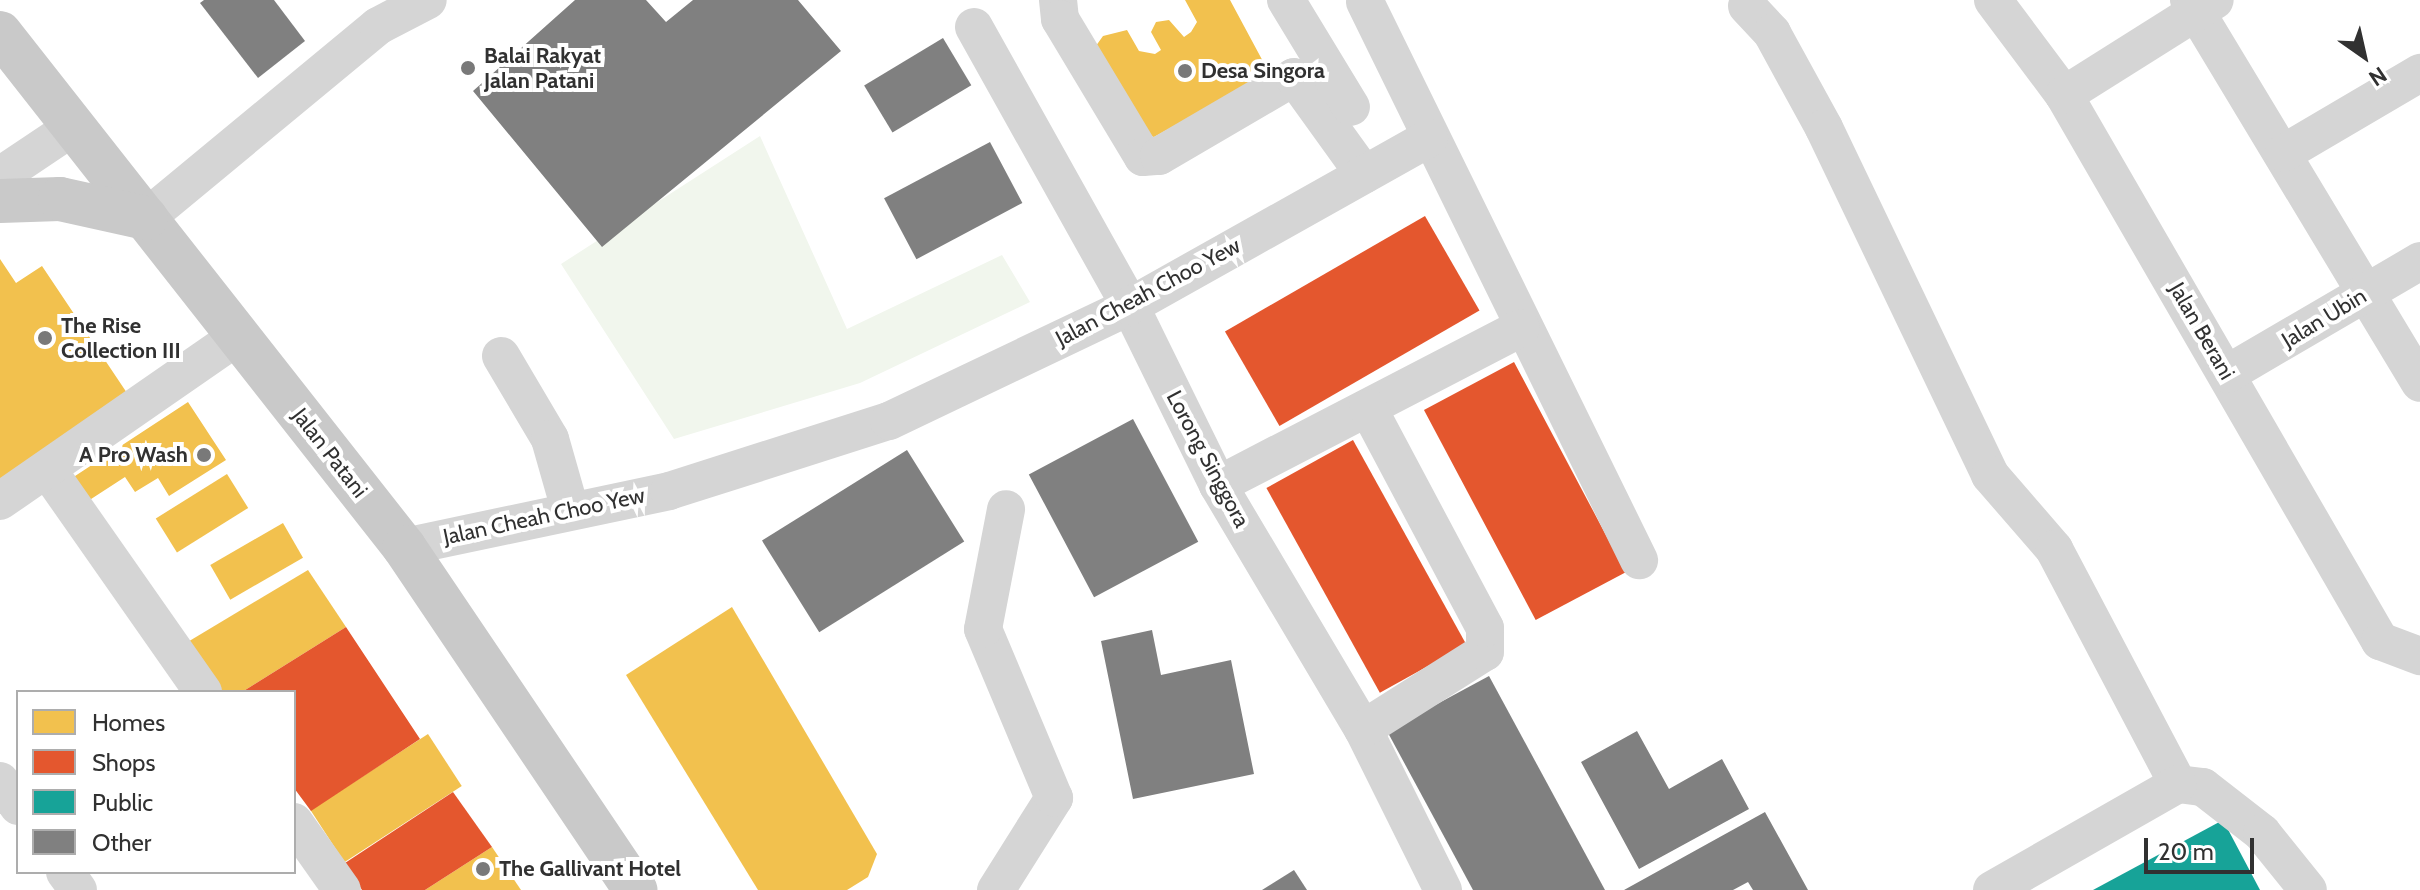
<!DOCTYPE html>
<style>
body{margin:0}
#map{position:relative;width:2420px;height:890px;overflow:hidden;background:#fff;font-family:Cabin,sans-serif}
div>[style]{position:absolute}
.green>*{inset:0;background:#f1f6ed}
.homes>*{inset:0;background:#f2c14e;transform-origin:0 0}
.shops>*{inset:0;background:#e4572e;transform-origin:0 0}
.public>*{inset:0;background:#17a398}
.building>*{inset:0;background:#808080;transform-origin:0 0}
.minor>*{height:38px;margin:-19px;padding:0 19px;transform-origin:19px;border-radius:19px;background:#d5d5d5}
.major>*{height:44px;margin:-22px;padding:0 22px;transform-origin:22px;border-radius:22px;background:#c9c9c9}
.dots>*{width:22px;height:22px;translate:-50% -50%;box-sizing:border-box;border:4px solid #fff;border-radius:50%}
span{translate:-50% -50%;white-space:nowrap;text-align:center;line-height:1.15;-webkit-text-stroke:8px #fff;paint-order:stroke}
.poi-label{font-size:22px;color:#313131;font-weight:700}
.left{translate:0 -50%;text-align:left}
.right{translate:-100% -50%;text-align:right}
.street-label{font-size:22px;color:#313131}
.legend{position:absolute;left:16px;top:690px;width:280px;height:184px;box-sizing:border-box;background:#fff;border:2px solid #adadad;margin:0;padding:10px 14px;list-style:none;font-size:24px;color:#313131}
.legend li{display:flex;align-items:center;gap:16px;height:40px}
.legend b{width:40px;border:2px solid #adadad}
.north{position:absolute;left:2324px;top:16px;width:80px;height:80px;-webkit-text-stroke:6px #fff;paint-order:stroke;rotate:146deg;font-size:22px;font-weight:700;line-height:32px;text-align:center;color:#313131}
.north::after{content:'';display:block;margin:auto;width:28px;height:36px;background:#313131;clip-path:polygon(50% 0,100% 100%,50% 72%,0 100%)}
.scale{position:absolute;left:2144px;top:838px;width:110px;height:36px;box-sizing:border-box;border:4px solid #313131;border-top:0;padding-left:10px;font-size:24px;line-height:28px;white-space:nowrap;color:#313131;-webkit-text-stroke:6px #fff;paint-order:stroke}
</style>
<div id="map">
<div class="green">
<i style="clip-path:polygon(760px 136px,847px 329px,1002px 255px,1030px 302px,860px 383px,674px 439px,561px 264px)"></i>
</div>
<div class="homes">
<i style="clip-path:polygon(1185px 0,1230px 0,1266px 67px,1240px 90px,1154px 137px,1142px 133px,1093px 50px,1103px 36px,1127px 30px,1139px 51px,1155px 54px,1161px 50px,1151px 32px,1156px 22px,1169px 20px,1184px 37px,1191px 32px,1197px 22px)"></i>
<i style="clip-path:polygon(0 259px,16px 283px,42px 266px,127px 393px,0 479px)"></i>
<i style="clip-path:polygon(188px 402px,226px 460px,169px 496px,158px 478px,135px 492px,125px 477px,88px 501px,72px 478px)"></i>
<i style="left:227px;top:474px;width:40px;height:84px;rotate:58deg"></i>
<i style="left:283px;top:523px;width:40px;height:84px;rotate:60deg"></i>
<i style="clip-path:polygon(308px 570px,346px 627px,242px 692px,222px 692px,186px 643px)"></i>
<i style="clip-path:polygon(732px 607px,877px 854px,868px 877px,847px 890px,758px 890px,626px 675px)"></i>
<i style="left:428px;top:734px;width:62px;height:140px;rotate:57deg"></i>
<i style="clip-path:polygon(492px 847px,521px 890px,425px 890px)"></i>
</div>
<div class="shops">
<i style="left:1425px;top:216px;width:109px;height:231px;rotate:60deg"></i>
<i style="left:1514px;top:362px;width:238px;height:102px;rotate:62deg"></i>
<i style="left:1353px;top:440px;width:234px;height:99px;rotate:61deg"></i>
<i style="clip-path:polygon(346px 627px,420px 739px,311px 811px,294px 788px,294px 692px,242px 692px)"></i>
<i style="clip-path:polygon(453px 792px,492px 847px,425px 890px,362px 890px,345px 863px)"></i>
</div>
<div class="public">
<i style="clip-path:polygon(2223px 820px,2260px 890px,2093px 890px)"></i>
</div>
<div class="building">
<i style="clip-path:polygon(204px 0,274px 0,305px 41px,258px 78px,200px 3px)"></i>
<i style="clip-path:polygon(575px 0,646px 0,666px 22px,693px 0,798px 0,841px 51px,602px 247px,473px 91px)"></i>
<i style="left:943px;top:38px;width:55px;height:92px;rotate:59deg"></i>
<i style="left:990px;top:142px;width:69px;height:120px;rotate:62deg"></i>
<i style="left:1133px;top:419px;width:139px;height:118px;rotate:62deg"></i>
<i style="left:907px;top:450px;width:108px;height:171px;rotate:58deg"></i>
<i style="clip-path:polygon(1152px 630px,1161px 675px,1231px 660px,1254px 774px,1133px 799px,1101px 641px)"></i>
<i style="clip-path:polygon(1489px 676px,1605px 890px,1473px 890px,1387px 731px)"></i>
<i style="clip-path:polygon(1637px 731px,1669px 789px,1722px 759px,1749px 809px,1639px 869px,1581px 762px)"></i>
<i style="clip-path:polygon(1765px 812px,1808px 890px,1753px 890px,1748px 882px,1733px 890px,1624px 890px)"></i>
<i style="clip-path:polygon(1294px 870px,1307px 890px,1262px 890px)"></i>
</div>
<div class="minor">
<i style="left:1058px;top:0;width:19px;rotate:84deg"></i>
<i style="left:1060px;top:19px;width:161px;rotate:59deg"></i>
<i style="left:1143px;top:157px;width:16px;rotate:-4deg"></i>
<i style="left:1159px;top:156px;width:156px;rotate:-30.3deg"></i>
<i style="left:1294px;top:77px;width:120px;rotate:54.2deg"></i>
<i style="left:1286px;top:0;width:125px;rotate:58.7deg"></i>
<i style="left:1993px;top:0;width:119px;rotate:53.2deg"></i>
<i style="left:2064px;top:95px;width:631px;rotate:59.94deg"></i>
<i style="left:2380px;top:641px;width:43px;rotate:20.6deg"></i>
<i style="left:2189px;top:0;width:447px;rotate:58.9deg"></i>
<i style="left:1365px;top:2px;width:622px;rotate:63.85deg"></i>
<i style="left:1747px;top:6px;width:37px;rotate:47deg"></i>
<i style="left:1772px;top:33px;width:108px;rotate:61.3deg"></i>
<i style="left:1824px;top:128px;width:385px;rotate:64.4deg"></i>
<i style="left:1990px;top:475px;width:98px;rotate:49.1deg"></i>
<i style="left:2054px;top:549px;width:266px;rotate:62.2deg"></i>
<i style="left:2178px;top:784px;width:25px;rotate:7deg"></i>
<i style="left:2203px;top:787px;width:75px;rotate:37.9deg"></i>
<i style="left:2262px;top:833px;width:73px;rotate:51.1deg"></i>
<i style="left:974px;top:27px;width:320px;rotate:60.8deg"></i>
<i style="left:1130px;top:306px;width:199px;rotate:63.8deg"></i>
<i style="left:1218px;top:485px;width:284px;rotate:59.3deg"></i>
<i style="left:1363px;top:729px;width:180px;rotate:63.6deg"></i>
<i style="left:2064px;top:95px;width:178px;rotate:-32.2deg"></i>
<i style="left:2284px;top:153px;width:158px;rotate:-30.5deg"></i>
<i style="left:0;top:176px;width:88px;rotate:-33.9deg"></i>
<i style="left:146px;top:218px;width:301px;rotate:-39.6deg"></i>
<i style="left:378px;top:26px;width:56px;rotate:-27.5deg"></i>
<i style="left:501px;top:356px;width:96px;rotate:59.4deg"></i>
<i style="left:550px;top:439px;width:73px;rotate:74.1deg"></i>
<i style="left:2227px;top:374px;width:224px;rotate:-30.3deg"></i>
<i style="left:47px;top:469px;width:272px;rotate:55deg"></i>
<i style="left:1218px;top:485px;width:341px;rotate:-27.4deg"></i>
<i style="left:0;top:501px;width:290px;rotate:-34.7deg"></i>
<i style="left:404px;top:547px;width:271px;rotate:-11.9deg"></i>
<i style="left:669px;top:491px;width:231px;rotate:-17.7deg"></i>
<i style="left:889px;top:421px;width:267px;rotate:-25.5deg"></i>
<i style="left:1130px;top:306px;width:343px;rotate:-29.3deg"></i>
<i style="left:1363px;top:729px;width:144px;rotate:-32.3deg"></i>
<i style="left:1485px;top:652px;width:24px;rotate:-90deg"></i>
<i style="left:1485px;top:628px;width:249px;rotate:-118deg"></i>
<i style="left:0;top:781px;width:31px;rotate:54deg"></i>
<i style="left:294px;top:822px;width:83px;rotate:54.8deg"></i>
<i style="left:65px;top:872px;width:22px;rotate:54deg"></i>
<i style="left:996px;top:890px;width:109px;rotate:-57.8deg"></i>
<i style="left:1054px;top:798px;width:183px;rotate:-112.8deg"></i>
<i style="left:983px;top:629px;width:122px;rotate:-79.1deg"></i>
<i style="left:1992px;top:890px;width:214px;rotate:-29.7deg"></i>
</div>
<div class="major">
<i style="left:0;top:33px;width:654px;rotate:51.83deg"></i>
<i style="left:404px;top:547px;width:414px;rotate:56deg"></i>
<i style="left:0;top:201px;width:60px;rotate:-1.9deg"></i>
<i style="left:60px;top:199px;width:88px;rotate:12.5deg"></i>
</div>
<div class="dots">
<i style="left:468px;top:68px;background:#797979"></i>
<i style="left:1185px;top:71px;background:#797979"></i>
<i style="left:45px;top:338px;background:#797979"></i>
<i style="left:204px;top:455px;background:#797979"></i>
<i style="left:483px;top:869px;background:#797979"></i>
</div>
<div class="poi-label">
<span class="left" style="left:484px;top:68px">Balai Rakyat<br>Jalan Patani</span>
<span class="left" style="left:1201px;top:71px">Desa Singora</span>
<span class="left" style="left:61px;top:338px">The Rise<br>Collection III</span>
<span class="right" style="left:188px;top:455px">A Pro Wash</span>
<span class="left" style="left:499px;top:869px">The Gallivant Hotel</span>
</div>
<div class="street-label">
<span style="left:1148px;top:292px;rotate:-28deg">Jalan Cheah Choo Yew</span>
<span style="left:2324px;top:318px;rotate:-31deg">Jalan Ubin</span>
<span style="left:2202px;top:331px;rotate:60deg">Jalan Berani</span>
<span style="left:330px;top:453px;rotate:52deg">Jalan Patani</span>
<span style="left:1208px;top:459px;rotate:62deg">Lorong Singgora</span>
<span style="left:544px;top:516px;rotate:-12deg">Jalan Cheah Choo Yew</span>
</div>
<ul class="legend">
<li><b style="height:22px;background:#f2c14e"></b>Homes</li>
<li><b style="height:22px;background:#e4572e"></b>Shops</li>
<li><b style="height:22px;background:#17a398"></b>Public</li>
<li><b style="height:22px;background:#808080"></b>Other</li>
</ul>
<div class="north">N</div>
<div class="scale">20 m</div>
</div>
